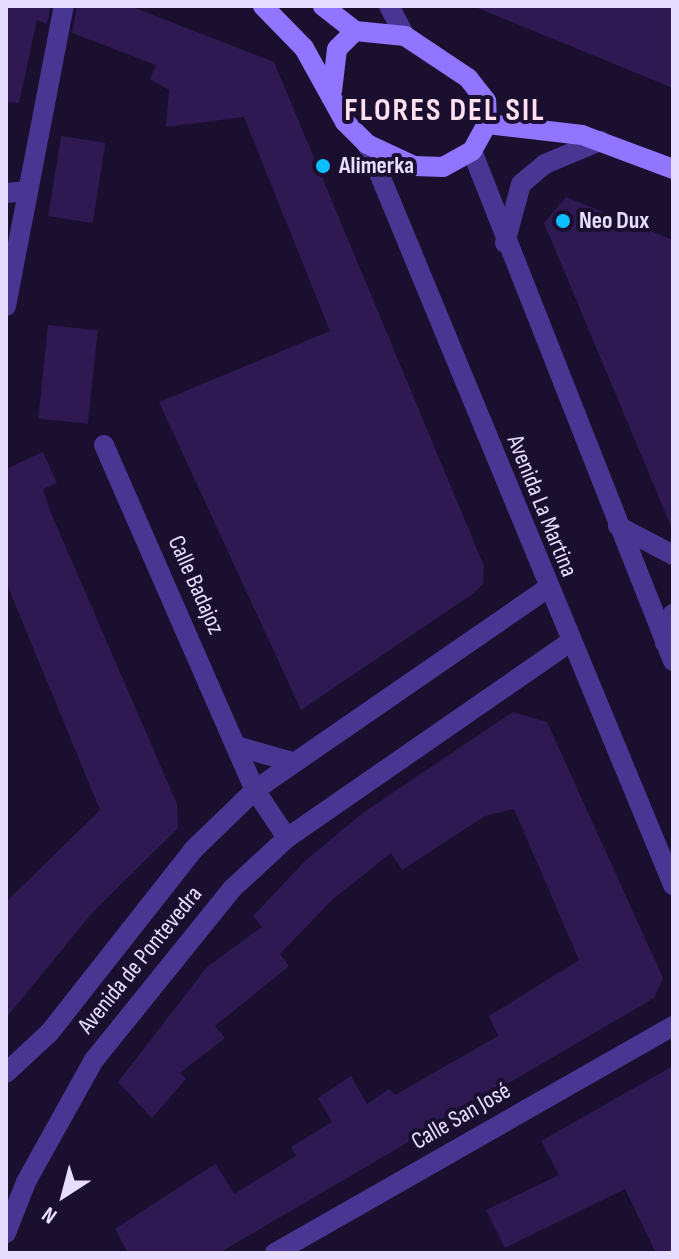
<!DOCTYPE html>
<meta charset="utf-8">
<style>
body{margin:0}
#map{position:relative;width:679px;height:1259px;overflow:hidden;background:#1a0f2f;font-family:"Sofia Sans Condensed",sans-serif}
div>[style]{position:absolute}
.building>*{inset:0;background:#2e1952;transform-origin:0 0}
.minor>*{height:20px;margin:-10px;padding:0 10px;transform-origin:10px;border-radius:10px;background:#493693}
.tertiary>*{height:20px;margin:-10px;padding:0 10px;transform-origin:10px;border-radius:10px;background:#493693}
.secondary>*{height:20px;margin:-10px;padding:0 10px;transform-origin:10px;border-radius:10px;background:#8f75ff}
.dots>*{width:22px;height:22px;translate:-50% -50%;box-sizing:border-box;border:4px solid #1a0f2f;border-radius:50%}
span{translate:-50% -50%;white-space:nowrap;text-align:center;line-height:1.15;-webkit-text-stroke:8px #1a0f2f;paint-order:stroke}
.poi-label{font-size:24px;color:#e7deff;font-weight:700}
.left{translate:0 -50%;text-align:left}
.street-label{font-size:24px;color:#e7deff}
.district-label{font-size:32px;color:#ffe0ee;font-weight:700;letter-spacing:2px}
.frame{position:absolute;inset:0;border:8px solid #e7deff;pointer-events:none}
.north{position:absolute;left:24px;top:1155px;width:80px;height:80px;-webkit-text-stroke:6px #1a0f2f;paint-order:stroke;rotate:216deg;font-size:22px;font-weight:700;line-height:32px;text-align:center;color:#e7deff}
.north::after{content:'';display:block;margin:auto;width:28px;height:36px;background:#e7deff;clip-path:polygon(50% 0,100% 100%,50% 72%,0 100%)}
</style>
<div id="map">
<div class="building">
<i style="clip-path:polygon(6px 6px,51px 6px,47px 24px,37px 20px,19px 103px,6px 102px)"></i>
<i style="clip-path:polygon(77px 6px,130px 6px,274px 62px,484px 566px,483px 584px,474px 593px,301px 710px,159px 402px,330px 331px,244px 117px,166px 127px,169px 90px,150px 79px,156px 65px,72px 33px)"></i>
<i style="clip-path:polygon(475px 6px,673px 6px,673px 88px,475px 7px)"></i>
<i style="left:61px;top:136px;width:45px;height:81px;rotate:9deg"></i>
<i style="clip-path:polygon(566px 197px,673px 240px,673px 531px,544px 223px)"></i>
<i style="left:48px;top:325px;width:50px;height:94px;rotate:6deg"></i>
<i style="clip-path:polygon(43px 452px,57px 483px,43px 489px,51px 513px,177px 804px,178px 828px,93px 912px,6px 1018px,6px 902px,100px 810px,6px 582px,6px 469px)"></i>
<i style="clip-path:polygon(513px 712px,547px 722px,663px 978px,654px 998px,219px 1253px,128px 1253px,115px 1229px,201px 1173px,216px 1164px,234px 1194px,296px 1156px,291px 1147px,332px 1122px,318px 1098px,351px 1076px,367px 1104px,389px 1089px,395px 1095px,498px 1036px,489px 1016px,579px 960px,514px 809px,485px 816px,402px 870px,391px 853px,332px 900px,280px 954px,289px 966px,215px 1026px,225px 1038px,180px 1073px,186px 1079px,152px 1118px,118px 1082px,207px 967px,262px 927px,253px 916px,305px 861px,364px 812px)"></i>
<i style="clip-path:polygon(673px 1066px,673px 1253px,656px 1253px,625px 1189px,505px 1248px,486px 1210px,559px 1175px,541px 1141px)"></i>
</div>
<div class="minor">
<i style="left:6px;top:193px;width:22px;rotate:-5deg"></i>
<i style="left:505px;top:243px;width:61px;rotate:-74.8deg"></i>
<i style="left:521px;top:184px;width:31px;rotate:-40deg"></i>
<i style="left:545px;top:164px;width:60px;rotate:-22.7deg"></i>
<i style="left:6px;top:306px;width:306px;rotate:-79.1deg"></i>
<i style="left:104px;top:445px;width:377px;rotate:66.4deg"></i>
<i style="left:255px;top:790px;width:58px;rotate:56.3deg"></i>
<i style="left:618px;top:526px;width:62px;rotate:27.8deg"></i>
<i style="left:665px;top:643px;width:30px;rotate:-75deg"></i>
<i style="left:240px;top:747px;width:54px;rotate:16.1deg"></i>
<i style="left:6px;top:1073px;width:60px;rotate:-43deg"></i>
<i style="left:50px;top:1032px;width:233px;rotate:-51.8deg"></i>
<i style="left:194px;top:849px;width:85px;rotate:-44deg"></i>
<i style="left:255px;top:790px;width:354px;rotate:-34.6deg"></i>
<i style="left:6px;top:1233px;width:55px;rotate:-68.6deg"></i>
<i style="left:26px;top:1182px;width:140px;rotate:-60.9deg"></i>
<i style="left:94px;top:1060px;width:221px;rotate:-51.1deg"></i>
<i style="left:233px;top:888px;width:74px;rotate:-42.8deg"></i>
<i style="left:287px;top:838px;width:344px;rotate:-34.7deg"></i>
<i style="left:275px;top:1253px;width:458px;rotate:-29.7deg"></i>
</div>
<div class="tertiary">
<i style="left:389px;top:6px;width:34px;rotate:62deg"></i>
<i style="left:367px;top:144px;width:802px;rotate:67.56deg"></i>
<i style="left:472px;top:151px;width:548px;rotate:68.49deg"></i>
</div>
<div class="secondary">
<i style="left:263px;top:6px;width:59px;rotate:45.7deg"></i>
<i style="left:304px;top:48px;width:85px;rotate:61deg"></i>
<i style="left:345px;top:122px;width:31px;rotate:45deg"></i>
<i style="left:367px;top:144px;width:52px;rotate:25.1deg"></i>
<i style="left:414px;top:166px;width:29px;rotate:2deg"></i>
<i style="left:443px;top:167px;width:33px;rotate:-29deg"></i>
<i style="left:472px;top:151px;width:31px;rotate:-61deg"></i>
<i style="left:487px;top:124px;width:23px;rotate:-92deg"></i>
<i style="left:486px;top:101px;width:29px;rotate:-128deg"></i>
<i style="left:468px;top:78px;width:76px;rotate:-146.3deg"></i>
<i style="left:405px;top:36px;width:50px;rotate:-174.3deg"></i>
<i style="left:355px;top:31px;width:41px;rotate:-142deg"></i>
<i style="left:332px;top:91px;width:42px;rotate:-83.2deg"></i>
<i style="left:337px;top:49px;width:25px;rotate:-45deg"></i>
<i style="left:487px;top:124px;width:96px;rotate:6.6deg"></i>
<i style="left:582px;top:135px;width:97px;rotate:20.5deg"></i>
</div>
<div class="dots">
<i style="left:323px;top:166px;background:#0abeff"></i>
<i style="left:563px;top:221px;background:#0abeff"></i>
</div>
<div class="poi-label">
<span class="left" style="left:339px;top:166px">Alimerka</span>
<span class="left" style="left:579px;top:221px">Neo Dux</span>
</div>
<div class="street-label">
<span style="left:542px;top:506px;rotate:68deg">Avenida La Martina</span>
<span style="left:196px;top:585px;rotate:66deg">Calle Badajoz</span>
<span style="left:140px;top:960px;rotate:-51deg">Avenida de Pontevedra</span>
<span style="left:461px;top:1116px;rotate:-30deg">Calle San José</span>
</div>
<div class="district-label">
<span style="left:445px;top:111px">FLORES DEL SIL</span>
</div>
<div class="frame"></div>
<div class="north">N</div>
</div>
